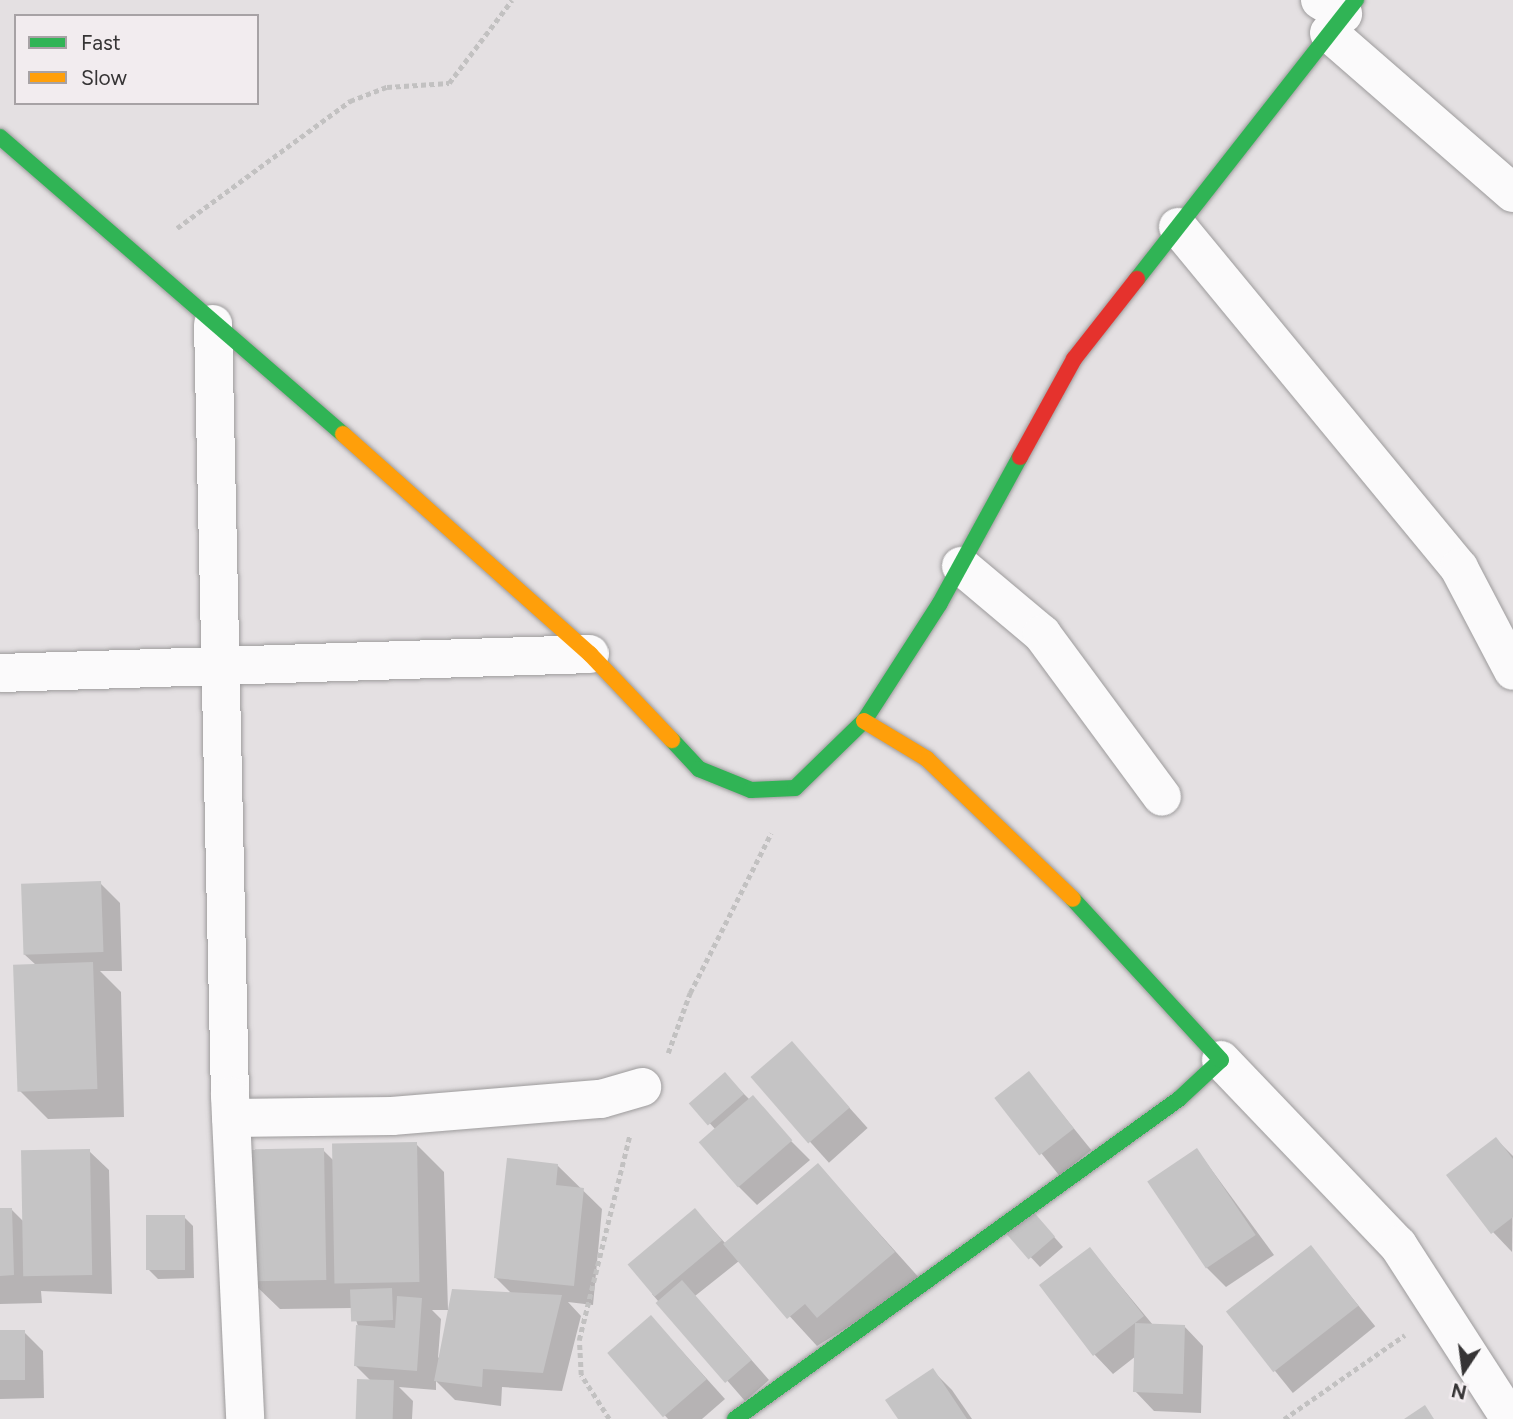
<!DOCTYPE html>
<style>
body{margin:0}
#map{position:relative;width:1513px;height:1419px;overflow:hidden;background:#e4e0e2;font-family:Figtree,sans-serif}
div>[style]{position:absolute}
.shadow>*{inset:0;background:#0003;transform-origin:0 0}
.building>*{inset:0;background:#c5c4c5;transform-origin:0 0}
.path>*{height:4.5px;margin-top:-2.25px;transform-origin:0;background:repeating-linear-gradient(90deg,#c2c1c1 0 5px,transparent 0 8.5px)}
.roads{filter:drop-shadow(0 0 2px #9d9b9c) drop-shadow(0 0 2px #9d9b9c)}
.street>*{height:38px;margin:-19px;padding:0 19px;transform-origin:19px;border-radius:19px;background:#fbfafb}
.fast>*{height:16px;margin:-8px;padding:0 8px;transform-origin:8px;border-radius:8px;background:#30b455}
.slow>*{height:16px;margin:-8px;padding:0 8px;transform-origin:8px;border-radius:8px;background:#ff9f0a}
.jam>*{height:16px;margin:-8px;padding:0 8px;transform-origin:8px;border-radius:8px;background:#e5322d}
span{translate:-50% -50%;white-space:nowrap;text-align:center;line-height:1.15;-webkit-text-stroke:7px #f2ecef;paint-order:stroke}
.legend{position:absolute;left:14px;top:14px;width:245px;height:91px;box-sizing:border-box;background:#f2ecef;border:2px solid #a7a2a5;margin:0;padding:9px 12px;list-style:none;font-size:21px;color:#363435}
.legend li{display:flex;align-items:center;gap:14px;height:35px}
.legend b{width:35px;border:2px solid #a7a2a5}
.north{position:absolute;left:1429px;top:1335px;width:70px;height:70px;-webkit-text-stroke:5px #f2ecef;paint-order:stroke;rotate:193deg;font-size:19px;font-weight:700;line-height:28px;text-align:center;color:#363435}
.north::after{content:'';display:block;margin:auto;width:24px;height:32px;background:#363435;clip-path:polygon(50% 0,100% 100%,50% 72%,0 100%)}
</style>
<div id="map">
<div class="shadow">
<i style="clip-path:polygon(100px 883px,120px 903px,122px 971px,100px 971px,121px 992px,124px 1117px,48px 1119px,19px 1090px,36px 965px,24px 954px)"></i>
<i style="left:792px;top:1044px;width:113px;height:52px;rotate:48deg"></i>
<i style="left:1029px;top:1073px;width:99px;height:41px;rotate:51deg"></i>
<i style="clip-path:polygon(734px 1084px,810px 1160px,757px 1205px,738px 1186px,716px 1130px,692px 1104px)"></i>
<i style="clip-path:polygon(1496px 1139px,1513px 1156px,1512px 1252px,1493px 1232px)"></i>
<i style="clip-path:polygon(416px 1144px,444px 1172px,448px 1310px,432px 1310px,441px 1319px,438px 1358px,512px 1294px,495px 1277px,557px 1165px,602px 1209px,593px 1305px,568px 1302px,581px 1316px,562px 1391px,502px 1387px,501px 1406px,455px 1400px,436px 1381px,436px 1390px,399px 1387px,413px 1401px,412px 1419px,357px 1419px,371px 1381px,356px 1366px,358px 1326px,352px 1308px,280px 1309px,251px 1281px,323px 1150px,334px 1161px)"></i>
<i style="clip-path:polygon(1197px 1150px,1274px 1255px,1226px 1287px,1207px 1268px)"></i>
<i style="clip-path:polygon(89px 1151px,109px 1170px,112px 1294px,41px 1291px,42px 1303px,0 1304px,0 1210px,12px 1210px,25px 1223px)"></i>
<i style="clip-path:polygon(818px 1165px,922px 1281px,817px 1346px,739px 1261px,695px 1296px,769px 1380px,745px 1401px,652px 1294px,695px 1210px,726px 1244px)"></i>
<i style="clip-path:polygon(184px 1217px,193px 1226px,194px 1278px,158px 1279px,149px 1270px)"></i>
<i style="clip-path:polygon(1041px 1222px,1063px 1247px,1040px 1267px,1008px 1233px)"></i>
<i style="left:1311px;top:1247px;width:102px;height:106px;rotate:51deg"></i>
<i style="clip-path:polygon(1090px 1249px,1153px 1325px,1184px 1326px,1203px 1346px,1201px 1413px,1154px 1411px,1135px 1391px,1136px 1356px,1113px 1374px,1094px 1354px)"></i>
<i style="clip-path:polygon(651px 1317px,725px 1399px,702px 1419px,668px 1419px,610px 1353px)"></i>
<i style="clip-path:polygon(0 1332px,24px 1332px,43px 1351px,44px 1398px,0 1399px)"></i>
<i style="clip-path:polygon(933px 1371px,952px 1390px,972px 1419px,900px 1419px)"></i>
</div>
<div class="building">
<i style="left:101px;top:881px;width:71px;height:80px;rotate:88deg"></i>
<i style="left:93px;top:962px;width:127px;height:80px;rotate:88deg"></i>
<i style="left:792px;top:1041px;width:88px;height:55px;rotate:49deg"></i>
<i style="left:1029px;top:1071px;width:73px;height:44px;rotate:52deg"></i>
<i style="left:725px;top:1072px;width:29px;height:48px;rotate:49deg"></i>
<i style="left:753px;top:1095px;width:60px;height:72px;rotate:49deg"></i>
<i style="clip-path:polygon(1496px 1137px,1513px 1159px,1513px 1217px,1491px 1234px,1446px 1175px)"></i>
<i style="left:417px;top:1142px;width:140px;height:85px;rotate:89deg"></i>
<i style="left:324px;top:1148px;width:132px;height:78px;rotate:89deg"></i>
<i style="left:1197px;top:1148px;width:105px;height:60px;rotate:56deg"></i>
<i style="left:90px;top:1149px;width:126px;height:69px;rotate:89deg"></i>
<i style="clip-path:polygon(507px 1158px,558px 1164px,556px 1185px,584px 1188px,574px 1286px,494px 1278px)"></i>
<i style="clip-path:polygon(818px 1163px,895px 1252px,817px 1318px,805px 1304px,787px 1319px,723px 1244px)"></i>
<i style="clip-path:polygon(0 1208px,12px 1208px,14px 1275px,0 1276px)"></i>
<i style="left:695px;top:1208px;width:42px;height:88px;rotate:50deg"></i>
<i style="left:1032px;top:1210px;width:35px;height:35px;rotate:49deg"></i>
<i style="left:185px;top:1215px;width:55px;height:39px;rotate:90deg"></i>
<i style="left:1311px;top:1245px;width:77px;height:108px;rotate:52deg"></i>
<i style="clip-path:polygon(1090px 1247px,1144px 1316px,1135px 1323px,1185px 1325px,1183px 1394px,1133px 1392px,1135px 1323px,1093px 1356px,1039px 1285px)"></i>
<i style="left:682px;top:1280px;width:106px;height:35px;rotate:49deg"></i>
<i style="left:392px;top:1288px;width:32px;height:42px;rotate:88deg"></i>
<i style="clip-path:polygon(452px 1289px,562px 1295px,543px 1373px,483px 1369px,482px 1387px,434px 1381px)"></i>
<i style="clip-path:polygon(397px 1296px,422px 1298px,417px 1371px,354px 1366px,356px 1325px,395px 1328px)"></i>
<i style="left:651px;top:1315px;width:85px;height:58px;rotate:49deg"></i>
<i style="left:0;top:1330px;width:25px;height:50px"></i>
<i style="clip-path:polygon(933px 1368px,967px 1419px,898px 1419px,885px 1400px)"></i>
<i style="left:357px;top:1379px;width:37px;height:40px;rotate:2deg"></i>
<i style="clip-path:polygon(1425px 1405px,1434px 1419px,1404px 1419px)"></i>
</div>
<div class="path">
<i style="left:177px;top:228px;width:215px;rotate:-36.3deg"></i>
<i style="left:350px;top:101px;width:40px;rotate:-21deg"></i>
<i style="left:387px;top:87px;width:62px;rotate:-3.7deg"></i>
<i style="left:449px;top:83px;width:104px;rotate:-52.8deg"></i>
<i style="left:668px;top:1053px;width:64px;rotate:-69.9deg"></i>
<i style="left:690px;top:993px;width:179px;rotate:-63.1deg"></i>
<i style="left:609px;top:1419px;width:52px;rotate:-122.5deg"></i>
<i style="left:581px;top:1375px;width:35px;rotate:-93deg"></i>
<i style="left:579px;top:1340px;width:212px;rotate:-76.1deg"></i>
<i style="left:1284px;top:1419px;width:147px;rotate:-34.8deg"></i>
</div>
<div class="roads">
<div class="street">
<i style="left:1320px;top:0;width:27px;rotate:31deg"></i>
<i style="left:1329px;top:33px;width:244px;rotate:41deg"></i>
<i style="left:1178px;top:227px;width:442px;rotate:50.5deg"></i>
<i style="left:1459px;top:568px;width:116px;rotate:62.3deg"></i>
<i style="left:213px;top:324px;width:772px;rotate:88.74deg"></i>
<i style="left:230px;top:1096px;width:323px;rotate:87.3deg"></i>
<i style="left:961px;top:566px;width:106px;rotate:40deg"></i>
<i style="left:1042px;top:634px;width:202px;rotate:53.6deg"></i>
<i style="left:0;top:673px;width:590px;rotate:-1.84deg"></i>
<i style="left:1221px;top:1060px;width:256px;rotate:46.3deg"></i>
<i style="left:1398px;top:1245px;width:207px;rotate:57.2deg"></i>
<i style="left:231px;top:1118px;width:161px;rotate:-0.7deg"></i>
<i style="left:392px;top:1116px;width:210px;rotate:-4.7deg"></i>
<i style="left:601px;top:1099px;width:43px;rotate:-16.3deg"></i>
</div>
<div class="fast">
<i style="left:0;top:137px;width:454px;rotate:40.9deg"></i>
<i style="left:1137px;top:279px;width:355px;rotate:-51.9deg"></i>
<i style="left:672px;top:740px;width:40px;rotate:47deg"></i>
<i style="left:699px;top:769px;width:56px;rotate:22deg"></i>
<i style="left:751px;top:790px;width:44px;rotate:-2.6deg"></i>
<i style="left:795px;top:788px;width:96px;rotate:-44.2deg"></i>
<i style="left:864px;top:721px;width:140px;rotate:-57.2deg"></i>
<i style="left:940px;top:603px;width:166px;rotate:-61.3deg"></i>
<i style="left:735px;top:1419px;width:547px;rotate:-35.78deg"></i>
<i style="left:1179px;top:1099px;width:57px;rotate:-42.9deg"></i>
<i style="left:1221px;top:1060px;width:219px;rotate:-132.6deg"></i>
</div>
<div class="slow">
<i style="left:343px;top:434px;width:331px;rotate:41.7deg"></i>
<i style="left:590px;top:654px;width:119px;rotate:46.4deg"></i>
<i style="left:864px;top:721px;width:74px;rotate:31.1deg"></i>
<i style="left:927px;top:759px;width:202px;rotate:43.8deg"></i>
</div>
<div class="jam">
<i style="left:1020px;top:457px;width:112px;rotate:-61.1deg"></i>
<i style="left:1074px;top:359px;width:102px;rotate:-51.8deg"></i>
</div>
</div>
<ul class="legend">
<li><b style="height:9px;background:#30b455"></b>Fast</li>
<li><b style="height:9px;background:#ff9f0a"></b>Slow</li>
</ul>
<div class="north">N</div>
</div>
